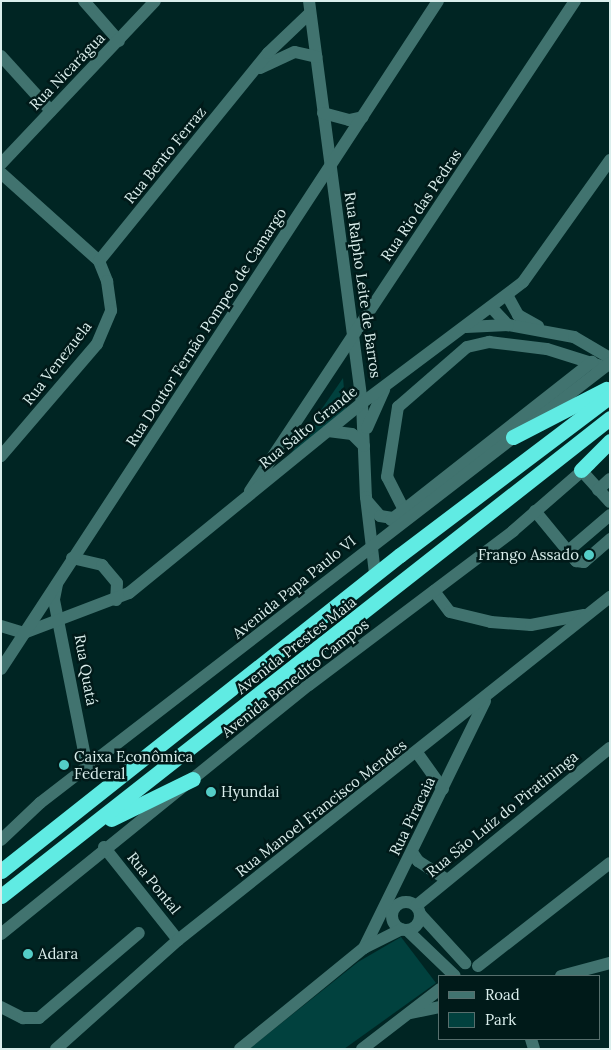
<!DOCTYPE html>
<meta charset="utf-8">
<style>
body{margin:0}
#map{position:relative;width:611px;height:1050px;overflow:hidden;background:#002523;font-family:Lora,serif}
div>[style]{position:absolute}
.green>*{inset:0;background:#01413e}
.minor>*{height:12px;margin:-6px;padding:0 6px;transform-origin:6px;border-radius:6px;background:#41736f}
.minor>.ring{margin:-6px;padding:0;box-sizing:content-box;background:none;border:12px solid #41736f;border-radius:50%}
.highway>*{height:15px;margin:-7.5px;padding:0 7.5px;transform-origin:7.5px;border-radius:7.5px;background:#60ebe3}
.dots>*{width:14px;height:14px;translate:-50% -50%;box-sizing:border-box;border:2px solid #001a19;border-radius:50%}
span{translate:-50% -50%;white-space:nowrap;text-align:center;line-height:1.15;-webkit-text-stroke:5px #001a19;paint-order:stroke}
.street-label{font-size:15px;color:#daeeec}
.poi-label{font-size:15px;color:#daeeec}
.right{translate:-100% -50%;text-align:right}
.left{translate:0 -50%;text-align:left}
.frame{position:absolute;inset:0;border:2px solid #daeeec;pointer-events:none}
.legend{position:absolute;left:438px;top:975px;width:162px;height:65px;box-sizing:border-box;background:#001a19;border:1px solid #576f6d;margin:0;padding:6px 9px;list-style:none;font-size:15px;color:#daeeec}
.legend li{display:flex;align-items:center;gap:10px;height:25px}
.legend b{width:25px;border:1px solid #576f6d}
</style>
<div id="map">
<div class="green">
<i style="clip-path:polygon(343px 378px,346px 409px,285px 462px)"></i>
<i style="clip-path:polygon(401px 937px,436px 983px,344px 1049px,249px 1049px,358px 962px)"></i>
</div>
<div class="minor">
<i style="left:84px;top:1px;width:53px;rotate:48.8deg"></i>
<i style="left:309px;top:1px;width:405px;rotate:82.5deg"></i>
<i style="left:362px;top:403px;width:94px;rotate:87.6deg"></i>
<i style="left:366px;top:497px;width:78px;rotate:83.3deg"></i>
<i style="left:1px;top:56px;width:74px;rotate:47.7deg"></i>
<i style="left:260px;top:68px;width:38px;rotate:-25deg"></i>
<i style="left:295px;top:52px;width:22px;rotate:13deg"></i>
<i style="left:323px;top:113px;width:27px;rotate:15deg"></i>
<i style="left:349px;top:120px;width:14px;rotate:-12deg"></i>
<i style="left:1px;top:164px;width:224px;rotate:-46.6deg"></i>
<i style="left:1px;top:173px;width:132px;rotate:41.9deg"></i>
<i style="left:99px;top:261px;width:22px;rotate:68deg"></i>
<i style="left:107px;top:281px;width:30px;rotate:82deg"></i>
<i style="left:111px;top:311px;width:36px;rotate:113deg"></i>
<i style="left:97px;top:344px;width:148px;rotate:130.6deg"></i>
<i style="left:99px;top:261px;width:268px;rotate:-50.9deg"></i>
<i style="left:268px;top:53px;width:58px;rotate:-43.6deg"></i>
<i style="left:507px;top:295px;width:23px;rotate:61deg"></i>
<i style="left:518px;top:315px;width:23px;rotate:29deg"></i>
<i style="left:491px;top:307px;width:25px;rotate:47deg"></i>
<i style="left:508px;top:325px;width:67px;rotate:10.3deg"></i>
<i style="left:574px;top:337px;width:42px;rotate:30.3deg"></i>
<i style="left:466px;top:327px;width:42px;rotate:-2.7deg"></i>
<i style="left:367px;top:428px;width:42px;rotate:-65.9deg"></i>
<i style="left:328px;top:431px;width:24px;rotate:7deg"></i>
<i style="left:352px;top:434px;width:17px;rotate:45deg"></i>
<i style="left:581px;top:470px;width:43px;rotate:47.8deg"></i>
<i style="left:598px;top:490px;width:16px;rotate:-43deg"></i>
<i style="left:250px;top:491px;width:588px;rotate:-56.45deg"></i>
<i style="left:367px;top:501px;width:20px;rotate:49deg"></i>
<i style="left:380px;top:516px;width:19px;rotate:9deg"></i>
<i style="left:403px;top:508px;width:35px;rotate:-117deg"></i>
<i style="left:387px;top:477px;width:71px;rotate:-81.1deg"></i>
<i style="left:398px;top:407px;width:91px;rotate:-41deg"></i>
<i style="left:467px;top:347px;width:23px;rotate:-13deg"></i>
<i style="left:489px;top:342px;width:58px;rotate:6.9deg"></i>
<i style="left:547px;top:349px;width:60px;rotate:17.5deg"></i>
<i style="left:535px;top:511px;width:65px;rotate:50.6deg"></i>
<i style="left:576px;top:561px;width:8px;rotate:7deg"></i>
<i style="left:584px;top:562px;width:35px;rotate:-41deg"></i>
<i style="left:391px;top:520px;width:256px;rotate:-38.2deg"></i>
<i style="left:568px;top:551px;width:55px;rotate:-40.6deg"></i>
<i style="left:72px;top:558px;width:31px;rotate:13deg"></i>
<i style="left:102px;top:565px;width:23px;rotate:50deg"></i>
<i style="left:117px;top:583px;width:17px;rotate:93deg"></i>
<i style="left:57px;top:584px;width:16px;rotate:101deg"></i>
<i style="left:54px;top:600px;width:170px;rotate:78.8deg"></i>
<i style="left:434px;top:591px;width:26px;rotate:53deg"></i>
<i style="left:450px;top:612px;width:42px;rotate:13.7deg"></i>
<i style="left:491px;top:622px;width:40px;rotate:4.3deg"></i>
<i style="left:531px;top:625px;width:54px;rotate:-10.7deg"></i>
<i style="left:1px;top:626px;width:24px;rotate:17deg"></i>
<i style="left:24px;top:633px;width:112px;rotate:-20.9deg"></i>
<i style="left:129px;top:593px;width:301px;rotate:-39.2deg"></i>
<i style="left:362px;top:403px;width:201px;rotate:-36.9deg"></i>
<i style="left:523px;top:282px;width:150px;rotate:-54.5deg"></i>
<i style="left:1px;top:669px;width:798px;rotate:-56.81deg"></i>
<i style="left:418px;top:754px;width:43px;rotate:54.5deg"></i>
<i style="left:1px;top:840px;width:54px;rotate:-43.5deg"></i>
<i style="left:40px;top:803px;width:720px;rotate:-37.67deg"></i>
<i style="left:104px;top:847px;width:119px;rotate:51.5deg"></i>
<i style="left:412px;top:852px;width:11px;rotate:56deg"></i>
<i style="left:418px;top:861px;width:33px;rotate:33deg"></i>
<i class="ring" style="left:392px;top:902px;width:16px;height:16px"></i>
<i style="left:416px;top:906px;width:250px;rotate:-39.2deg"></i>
<i style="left:420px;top:914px;width:67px;rotate:47.4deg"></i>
<i style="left:407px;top:930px;width:66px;rotate:43.8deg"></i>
<i style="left:1px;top:934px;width:396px;rotate:-39deg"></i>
<i style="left:309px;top:685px;width:256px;rotate:-37deg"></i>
<i style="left:513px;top:531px;width:101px;rotate:-41deg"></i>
<i style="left:364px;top:948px;width:275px;rotate:-63.9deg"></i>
<i style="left:478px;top:966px;width:167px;rotate:-38deg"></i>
<i style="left:561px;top:976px;width:51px;rotate:-14.9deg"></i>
<i style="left:1px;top:1007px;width:25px;rotate:27deg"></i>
<i style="left:23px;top:1018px;width:16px"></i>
<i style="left:39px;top:1018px;width:131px;rotate:-40.4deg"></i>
<i style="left:411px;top:1013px;width:30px;rotate:-12deg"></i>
<i style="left:531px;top:1039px;width:10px;rotate:73deg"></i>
<i style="left:56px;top:1049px;width:164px;rotate:-41.8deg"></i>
<i style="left:178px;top:940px;width:552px;rotate:-38.45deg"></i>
<i style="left:240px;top:1049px;width:160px;rotate:-39.2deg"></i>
<i style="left:364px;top:948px;width:42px;rotate:-26.6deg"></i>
<i style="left:362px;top:1049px;width:98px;rotate:-37.6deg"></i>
</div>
<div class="highway">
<i style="left:513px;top:437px;width:105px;rotate:-27.3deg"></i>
<i style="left:581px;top:470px;width:41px;rotate:-45deg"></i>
<i style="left:111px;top:819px;width:91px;rotate:-26deg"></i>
<i style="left:1px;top:871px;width:509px;rotate:-38.38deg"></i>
<i style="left:400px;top:555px;width:263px;rotate:-37.1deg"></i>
<i style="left:1px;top:896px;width:774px;rotate:-38.13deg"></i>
</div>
<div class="dots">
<i style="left:589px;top:555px;background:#54cdc7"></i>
<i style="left:64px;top:765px;background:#54cdc7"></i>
<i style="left:211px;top:792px;background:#54cdc7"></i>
<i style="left:28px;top:954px;background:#54cdc7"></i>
</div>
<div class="street-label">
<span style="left:67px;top:71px;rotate:-46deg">Rua Nicarágua</span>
<span style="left:165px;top:155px;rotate:-51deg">Rua Bento Ferraz</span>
<span style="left:421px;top:205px;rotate:-56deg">Rua Rio das Pedras</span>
<span style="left:363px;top:285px;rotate:82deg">Rua Ralpho Leite de Barros</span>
<span style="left:206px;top:327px;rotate:-57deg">Rua Doutor Fernão Pompeo de Camargo</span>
<span style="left:57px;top:363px;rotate:-52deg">Rua Venezuela</span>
<span style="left:308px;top:427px;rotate:-39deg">Rua Salto Grande</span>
<span style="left:294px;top:587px;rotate:-39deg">Avenida Papa Paulo VI</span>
<span style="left:296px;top:645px;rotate:-38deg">Avenida Prestes Maia</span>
<span style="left:86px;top:670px;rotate:80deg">Rua Quatá</span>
<span style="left:295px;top:678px;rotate:-38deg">Avenida Benedito Campos</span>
<span style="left:321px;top:808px;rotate:-38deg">Rua Manoel Francisco Mendes</span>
<span style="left:502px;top:814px;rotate:-39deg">Rua São Luíz do Piratininga</span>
<span style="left:412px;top:816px;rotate:-64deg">Rua Piracaia</span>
<span style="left:154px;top:883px;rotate:51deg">Rua Pontal</span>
</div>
<div class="poi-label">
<span class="right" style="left:579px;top:555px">Frango Assado</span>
<span class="left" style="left:74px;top:765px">Caixa Econômica<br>Federal</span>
<span class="left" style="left:221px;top:792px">Hyundai</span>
<span class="left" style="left:38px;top:954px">Adara</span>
</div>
<div class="frame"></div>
<ul class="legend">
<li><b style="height:6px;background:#41736f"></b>Road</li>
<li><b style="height:14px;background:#01413e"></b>Park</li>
</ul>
</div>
